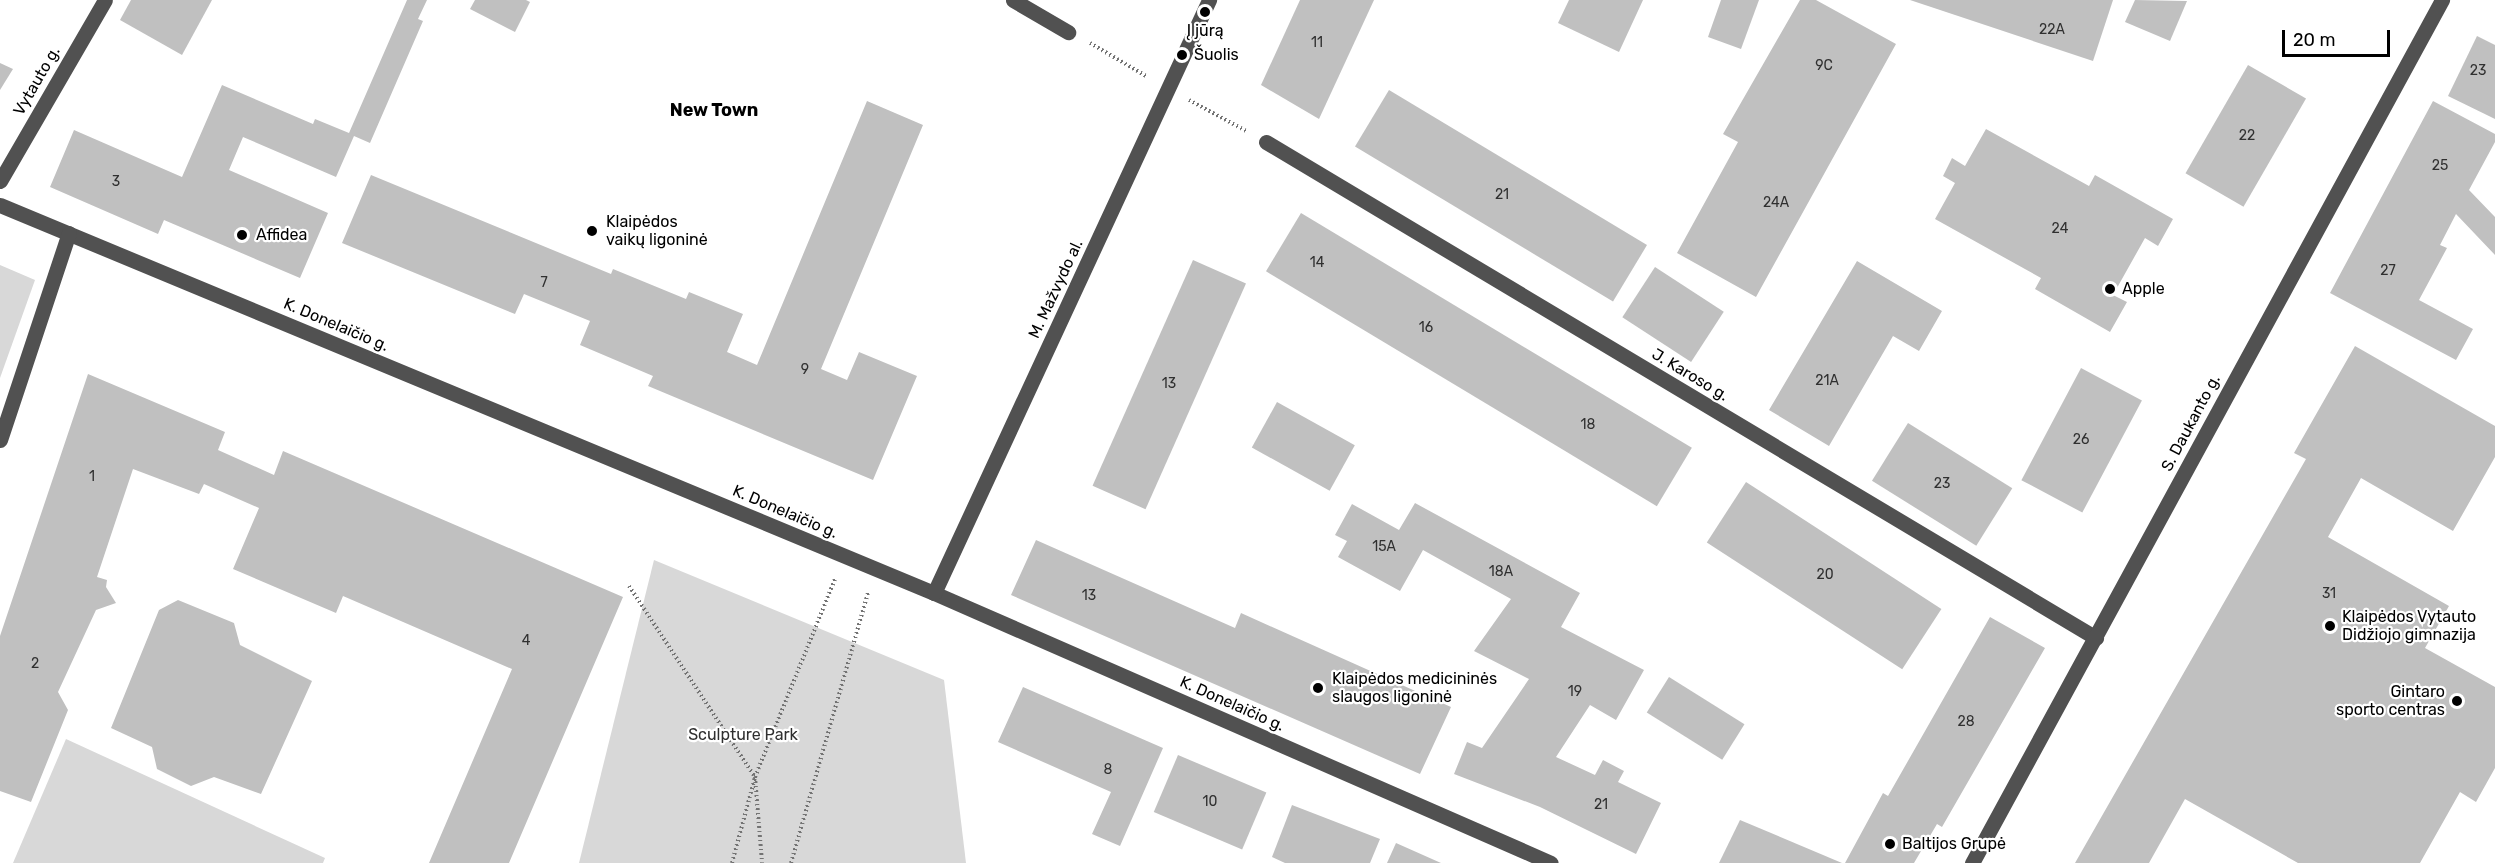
<!DOCTYPE html>
<meta charset="utf-8">
<style>
body{margin:0}
#map{position:relative;width:2495px;height:863px;overflow:hidden;background:#fff;font-family:Rubik,sans-serif}
div>[style]{position:absolute}
.green>*{inset:0;background:#d8d8d8}
.building>*{inset:0;background:#c0c0c0;transform-origin:0 0}
.path>*{height:4px;margin-top:-2px;transform-origin:0;background:repeating-linear-gradient(90deg,#737373 0 1.5px,transparent 0 4.5px)}
.minor>*{height:15px;margin:-7.5px;padding:0 7.5px;transform-origin:7.5px;border-radius:7.5px;background:#515151}
.dots>*{width:16px;height:16px;translate:-50% -50%;box-sizing:border-box;border:3px solid #fff;border-radius:50%}
span{translate:-50% -50%;white-space:nowrap;text-align:center;line-height:1.15;-webkit-text-stroke:4.5px #fff;paint-order:stroke}
.number-label{font-size:14px;color:#303030}
.number-label span{-webkit-text-stroke-width:0}
.poi-label{font-size:16px;color:#000}
.left{translate:0 -50%;text-align:left}
.right{translate:-100% -50%;text-align:right}
.street-label{font-size:16px;color:#000}
.park-label{font-size:16px;color:#2f2f2f}
.neighbourhood-label{font-size:18px;color:#000;font-weight:700}
.scale{position:absolute;left:2282px;top:30px;width:108px;height:27px;box-sizing:border-box;border:3px solid #000;border-top:0;padding-left:8px;font-size:18px;line-height:21px;white-space:nowrap;color:#000;-webkit-text-stroke:4px #fff;paint-order:stroke}
</style>
<div id="map">
<div class="green">
<i style="clip-path:polygon(0 265px,35px 280px,0 378px)"></i>
<i style="clip-path:polygon(654px 560px,944px 680px,966px 863px,579px 863px)"></i>
<i style="clip-path:polygon(66px 739px,325px 858px,323px 863px,13px 863px)"></i>
</div>
<div class="building">
<i style="clip-path:polygon(131px 0,212px 0,182px 55px,120px 20px)"></i>
<i style="clip-path:polygon(407px 0,427px 0,418px 19px,423px 21px,370px 143px,354px 136px,336px 177px,243px 137px,229px 170px,328px 213px,300px 278px,164px 220px,158px 234px,50px 187px,74px 130px,182px 177px,222px 85px,313px 124px,315px 119px,349px 133px)"></i>
<i style="clip-path:polygon(475px 0,526px 0,530px 2px,515px 32px,470px 9px)"></i>
<i style="clip-path:polygon(1300px 0,1374px 0,1319px 119px,1261px 85px)"></i>
<i style="clip-path:polygon(1569px 0,1643px 0,1619px 52px,1558px 23px)"></i>
<i style="clip-path:polygon(1721px 0,1759px 0,1741px 49px,1708px 37px)"></i>
<i style="clip-path:polygon(1800px 0,1816px 0,1896px 44px,1756px 297px,1677px 253px,1738px 142px,1723px 134px)"></i>
<i style="clip-path:polygon(1910px 0,2113px 0,2093px 61px)"></i>
<i style="clip-path:polygon(2135px 0,2187px 1px,2170px 41px,2125px 22px)"></i>
<i style="clip-path:polygon(2477px 36px,2495px 45px,2495px 119px,2448px 96px)"></i>
<i style="clip-path:polygon(0 63px,13px 69px,0 90px)"></i>
<i style="left:2248px;top:65px;width:67px;height:125px;rotate:30deg"></i>
<i style="left:1389px;top:90px;width:301px;height:66px;rotate:31deg"></i>
<i style="clip-path:polygon(867px 101px,923px 125px,821px 369px,847px 380px,859px 352px,917px 376px,873px 480px,648px 386px,653px 376px,580px 345px,590px 321px,524px 294px,515px 314px,342px 243px,371px 175px,611px 274px,613px 269px,686px 299px,689px 292px,743px 314px,727px 352px,757px 365px)"></i>
<i style="clip-path:polygon(2433px 101px,2495px 134px,2495px 142px,2469px 190px,2495px 217px,2495px 255px,2456px 214px,2440px 245px,2447px 248px,2419px 300px,2473px 329px,2456px 360px,2330px 293px)"></i>
<i style="clip-path:polygon(1986px 129px,2089px 186px,2095px 175px,2173px 219px,2158px 246px,2145px 238px,2113px 295px,2127px 302px,2110px 332px,2035px 289px,2041px 278px,1935px 219px,1955px 183px,1943px 176px,1952px 158px,1965px 166px)"></i>
<i style="left:1301px;top:213px;width:456px;height:68px;rotate:31deg"></i>
<i style="left:1193px;top:260px;width:58px;height:247px;rotate:24deg"></i>
<i style="clip-path:polygon(1857px 261px,1942px 311px,1919px 351px,1893px 336px,1829px 446px,1769px 410px)"></i>
<i style="left:1655px;top:267px;width:82px;height:60px;rotate:33deg"></i>
<i style="clip-path:polygon(2355px 346px,2495px 426px,2495px 457px,2453px 531px,2361px 478px,2328px 537px,2449px 606px,2425px 648px,2495px 687px,2495px 768px,2476px 802px,2460px 792px,2420px 863px,2298px 863px,2185px 799px,2149px 863px,2075px 863px,2306px 459px,2294px 453px)"></i>
<i style="left:2081px;top:368px;width:69px;height:127px;rotate:28deg"></i>
<i style="clip-path:polygon(88px 374px,225px 432px,218px 450px,274px 475px,283px 451px,623px 597px,509px 863px,429px 863px,512px 669px,343px 596px,336px 613px,233px 569px,259px 508px,204px 484px,199px 494px,133px 469px,97px 577px,107px 580px,106px 587px,116px 603px,96px 610px,58px 692px,68px 710px,31px 802px,0 791px,0 636px)"></i>
<i style="left:1277px;top:402px;width:89px;height:52px;rotate:29deg"></i>
<i style="left:1908px;top:423px;width:123px;height:68px;rotate:32deg"></i>
<i style="left:1746px;top:482px;width:233px;height:72px;rotate:33deg"></i>
<i style="clip-path:polygon(1415px 503px,1580px 593px,1561px 627px,1644px 670px,1616px 720px,1590px 705px,1556px 757px,1595px 775px,1603px 760px,1624px 771px,1618px 782px,1661px 803px,1636px 854px,1540px 807px,1454px 774px,1467px 742px,1482px 748px,1529px 679px,1474px 651px,1511px 599px,1423px 550px,1400px 591px,1338px 557px,1347px 541px,1335px 535px,1352px 504px,1399px 530px)"></i>
<i style="clip-path:polygon(1036px 540px,1235px 628px,1241px 613px,1451px 707px,1420px 774px,1011px 595px)"></i>
<i style="clip-path:polygon(178px 600px,234px 623px,240px 645px,312px 681px,261px 794px,214px 777px,191px 786px,157px 769px,152px 747px,111px 728px,159px 610px)"></i>
<i style="clip-path:polygon(1990px 617px,2045px 648px,1942px 827px,1937px 824px,1914px 863px,1845px 863px,1883px 793px,1888px 796px)"></i>
<i style="left:1669px;top:677px;width:89px;height:42px;rotate:32deg"></i>
<i style="clip-path:polygon(1023px 687px,1163px 748px,1120px 846px,1092px 834px,1111px 792px,998px 742px)"></i>
<i style="left:1178px;top:755px;width:96px;height:62px;rotate:23deg"></i>
<i style="clip-path:polygon(1292px 805px,1380px 839px,1370px 863px,1285px 863px,1272px 857px)"></i>
<i style="clip-path:polygon(1740px 820px,1842px 863px,1719px 863px)"></i>
<i style="clip-path:polygon(1396px 843px,1441px 863px,1387px 863px)"></i>
</div>
<div class="path">
<i style="left:1090px;top:43px;width:65px;rotate:30.5deg"></i>
<i style="left:1189px;top:100px;width:65px;rotate:28.5deg"></i>
<i style="left:629px;top:586px;width:229px;rotate:56.6deg"></i>
<i style="left:755px;top:777px;width:86px;rotate:85.3deg"></i>
<i style="left:732px;top:863px;width:89px;rotate:-75deg"></i>
<i style="left:755px;top:777px;width:214px;rotate:-68deg"></i>
<i style="left:791px;top:863px;width:281px;rotate:-74.1deg"></i>
</div>
<div class="minor">
<i style="left:1013px;top:0;width:64px;rotate:30.2deg"></i>
<i style="left:1266px;top:142px;width:967px;rotate:30.86deg"></i>
<i style="left:0;top:181px;width:209px;rotate:-59.9deg"></i>
<i style="left:0;top:205px;width:1011px;rotate:22.56deg"></i>
<i style="left:934px;top:593px;width:673px;rotate:23.63deg"></i>
<i style="left:0;top:440px;width:218px;rotate:-71.6deg"></i>
<i style="left:934px;top:593px;width:654px;rotate:-65.12deg"></i>
<i style="left:1972px;top:863px;width:983px;rotate:-61.43deg"></i>
</div>
<div class="dots">
<i style="left:1205px;top:12px;background:#000"></i>
<i style="left:1182px;top:55px;background:#000"></i>
<i style="left:592px;top:231px;background:#000"></i>
<i style="left:242px;top:235px;background:#000"></i>
<i style="left:2110px;top:289px;background:#000"></i>
<i style="left:2330px;top:626px;background:#000"></i>
<i style="left:1318px;top:688px;background:#000"></i>
<i style="left:2457px;top:701px;background:#000"></i>
<i style="left:1890px;top:844px;background:#000"></i>
</div>
<div class="number-label">
<span style="left:2052px;top:30px">22A</span>
<span style="left:1317px;top:43px">11</span>
<span style="left:1824px;top:66px">9C</span>
<span style="left:2478px;top:71px">23</span>
<span style="left:2247px;top:136px">22</span>
<span style="left:2440px;top:166px">25</span>
<span style="left:116px;top:182px">3</span>
<span style="left:1502px;top:195px">21</span>
<span style="left:1776px;top:203px">24A</span>
<span style="left:2060px;top:229px">24</span>
<span style="left:1317px;top:263px">14</span>
<span style="left:2388px;top:271px">27</span>
<span style="left:544px;top:283px">7</span>
<span style="left:1426px;top:328px">16</span>
<span style="left:805px;top:370px">9</span>
<span style="left:1827px;top:381px">21A</span>
<span style="left:1169px;top:384px">13</span>
<span style="left:1588px;top:425px">18</span>
<span style="left:2081px;top:440px">26</span>
<span style="left:92px;top:477px">1</span>
<span style="left:1942px;top:484px">23</span>
<span style="left:1384px;top:547px">15A</span>
<span style="left:1501px;top:572px">18A</span>
<span style="left:1825px;top:575px">20</span>
<span style="left:2329px;top:594px">31</span>
<span style="left:1089px;top:596px">13</span>
<span style="left:526px;top:641px">4</span>
<span style="left:35px;top:664px">2</span>
<span style="left:1575px;top:692px">19</span>
<span style="left:1966px;top:722px">28</span>
<span style="left:1108px;top:770px">8</span>
<span style="left:1210px;top:802px">10</span>
<span style="left:1601px;top:805px">21</span>
</div>
<div class="poi-label">
<span style="left:1205px;top:31px">Į jūrą</span>
<span class="left" style="left:1194px;top:55px">Šuolis</span>
<span class="left" style="left:606px;top:231px">Klaipėdos<br>vaikų ligoninė</span>
<span class="left" style="left:256px;top:235px">Affidea</span>
<span class="left" style="left:2122px;top:289px">Apple</span>
<span class="left" style="left:2342px;top:626px">Klaipėdos Vytauto<br>Didžiojo gimnazija</span>
<span class="left" style="left:1332px;top:688px">Klaipėdos medicininės<br>slaugos ligoninė</span>
<span class="right" style="left:2445px;top:701px">Gintaro<br>sporto centras</span>
<span class="left" style="left:1902px;top:844px">Baltijos Grupė</span>
</div>
<div class="street-label">
<span style="left:37px;top:81px;rotate:-60deg">Vytauto g.</span>
<span style="left:1056px;top:289px;rotate:-65deg">M. Mažvydo al.</span>
<span style="left:336px;top:325px;rotate:23deg">K. Donelaičio g.</span>
<span style="left:1690px;top:375px;rotate:31deg">J. Karoso g.</span>
<span style="left:2191px;top:423px;rotate:-62deg">S. Daukanto g.</span>
<span style="left:785px;top:512px;rotate:23deg">K. Donelaičio g.</span>
<span style="left:1232px;top:704px;rotate:24deg">K. Donelaičio g.</span>
</div>
<div class="park-label">
<span style="left:743px;top:735px">Sculpture Park</span>
</div>
<div class="neighbourhood-label">
<span style="left:714px;top:110px">New Town</span>
</div>
<div class="scale">20 m</div>
</div>
